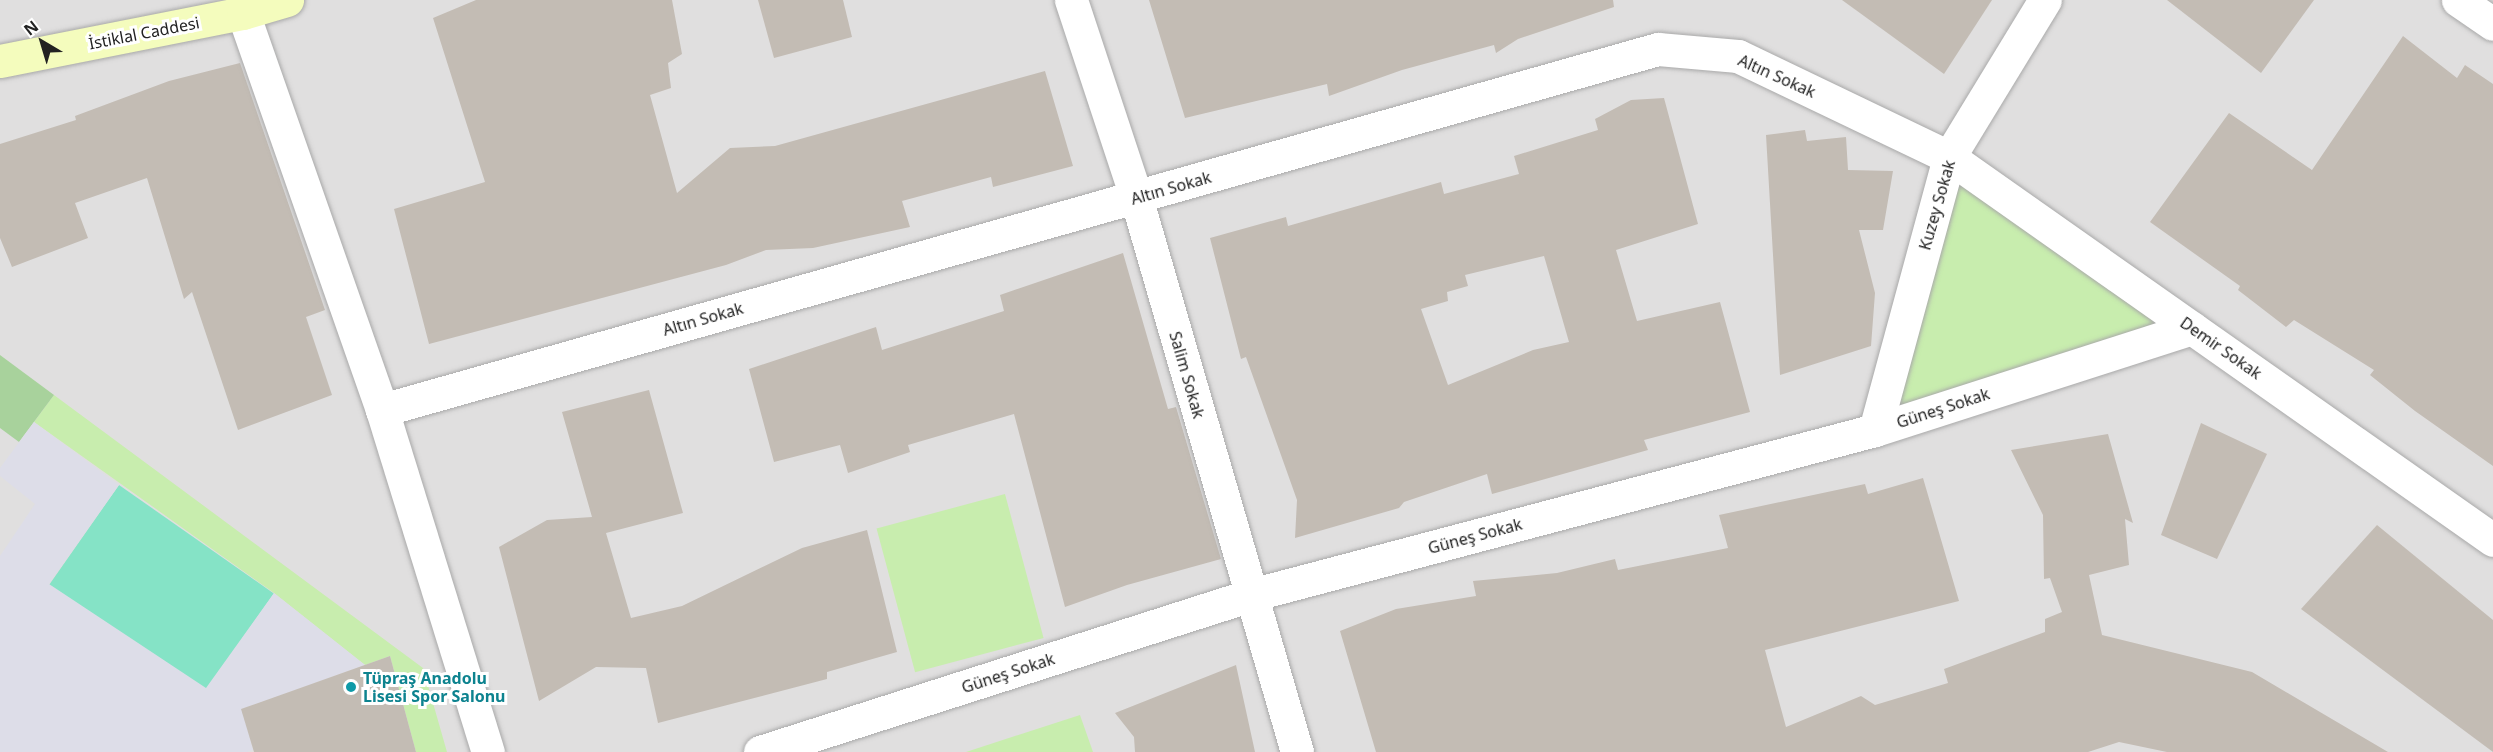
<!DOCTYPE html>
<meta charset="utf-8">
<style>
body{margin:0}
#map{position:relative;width:2493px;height:752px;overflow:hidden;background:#f2f0e9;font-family:"Noto Sans",sans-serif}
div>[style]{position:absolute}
.residential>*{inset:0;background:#e0dfdf;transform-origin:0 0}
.grass>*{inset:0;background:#c8edae;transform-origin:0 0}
.forest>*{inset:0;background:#a8d29c}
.pitch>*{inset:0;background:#85e3c6;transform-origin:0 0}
.plaza>*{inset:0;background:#dddde8}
.building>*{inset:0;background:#c3bcb4}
.roads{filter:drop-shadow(0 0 2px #a9a9a9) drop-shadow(0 0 2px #a9a9a9)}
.street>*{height:33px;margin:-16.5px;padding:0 16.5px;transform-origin:16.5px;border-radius:16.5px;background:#fff}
.secondary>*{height:33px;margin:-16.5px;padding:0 16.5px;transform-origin:16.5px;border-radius:16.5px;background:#f4fcbd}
.dots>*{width:16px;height:16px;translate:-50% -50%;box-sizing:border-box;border:3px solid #fff;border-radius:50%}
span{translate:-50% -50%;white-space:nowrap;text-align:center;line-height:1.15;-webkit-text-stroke:6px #fff;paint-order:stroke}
.street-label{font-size:16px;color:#222}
.culture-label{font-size:16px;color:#0d838f;font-weight:700}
.left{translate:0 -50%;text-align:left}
.north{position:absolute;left:12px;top:12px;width:60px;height:60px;-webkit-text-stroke:4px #fff;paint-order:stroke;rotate:322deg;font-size:16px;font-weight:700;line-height:24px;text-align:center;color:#222}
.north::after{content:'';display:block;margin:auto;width:21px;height:27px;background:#222;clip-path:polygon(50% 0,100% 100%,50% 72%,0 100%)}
</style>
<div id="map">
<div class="residential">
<i style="left:0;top:0;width:2493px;height:752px"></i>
</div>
<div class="grass">
<i style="clip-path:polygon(1949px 157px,2192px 328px,1875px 430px)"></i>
<i style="clip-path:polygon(54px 395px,423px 668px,447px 752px,416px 752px,390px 656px,365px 665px,274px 593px,34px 422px)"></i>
<i style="left:1005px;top:494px;width:149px;height:133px;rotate:75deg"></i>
<i style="clip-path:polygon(1080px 715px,1093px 752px,966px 752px)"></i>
</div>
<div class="forest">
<i style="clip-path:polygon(0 355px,54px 395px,19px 442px,0 428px)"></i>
</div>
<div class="pitch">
<i style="left:119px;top:485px;width:189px;height:122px;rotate:35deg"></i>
</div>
<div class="plaza">
<i style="clip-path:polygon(34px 422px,119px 485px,49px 584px,206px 688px,274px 593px,365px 665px,242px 709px,253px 750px,247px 752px,0 752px,0 556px,35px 504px,0 476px,0 468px)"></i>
</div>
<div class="building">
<i style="clip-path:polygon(476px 0,672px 0,682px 54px,668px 63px,671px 88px,650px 95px,677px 193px,730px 148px,775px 146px,1045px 71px,1073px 166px,993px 187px,991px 177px,902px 201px,910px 227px,813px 248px,766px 250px,726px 265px,429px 344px,394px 209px,485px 182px,433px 18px)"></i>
<i style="clip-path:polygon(758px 0,843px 0,852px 37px,774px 58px)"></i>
<i style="clip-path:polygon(1149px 0,1613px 0,1614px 7px,1518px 39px,1496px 53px,1494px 45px,1402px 70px,1329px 96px,1327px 84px,1185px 118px)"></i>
<i style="clip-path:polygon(1842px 0,1992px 0,1944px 74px)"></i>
<i style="clip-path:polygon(2167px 0,2314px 0,2261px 73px)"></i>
<i style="clip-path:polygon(2403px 36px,2457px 78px,2465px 65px,2493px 84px,2493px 466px,2415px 411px,2370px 375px,2374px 370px,2294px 320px,2286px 327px,2238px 290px,2240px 286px,2150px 222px,2229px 113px,2312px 170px)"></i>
<i style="clip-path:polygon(240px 63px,325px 310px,306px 317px,332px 395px,238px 430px,192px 292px,184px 299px,147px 178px,75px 203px,88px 238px,12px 267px,0 238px,0 144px,76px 120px,75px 116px,169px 81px)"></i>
<i style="clip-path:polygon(evenodd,1664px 98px,1698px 224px,1616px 250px,1637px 321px,1720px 302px,1750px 412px,1644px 440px,1648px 450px,1492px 494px,1487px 474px,1404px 502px,1399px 508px,1295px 538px,1297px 500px,1246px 357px,1241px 359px,1210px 238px,1286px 217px,1288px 226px,1441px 182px,1444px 194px,1519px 174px,1514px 156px,1598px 130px,1595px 119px,1631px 100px,1664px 98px,1544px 256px,1569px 342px,1533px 350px,1448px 385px,1421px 309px,1448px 301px,1447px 292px,1468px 286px,1465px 275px,1544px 256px)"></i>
<i style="clip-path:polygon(1805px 130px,1807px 141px,1846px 137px,1848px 170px,1893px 171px,1883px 230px,1859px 230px,1875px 293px,1871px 346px,1780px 375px,1766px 135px)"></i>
<i style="clip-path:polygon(1123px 253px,1168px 409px,1176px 407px,1221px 559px,1127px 585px,1065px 607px,1014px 414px,908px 445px,910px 452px,848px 473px,840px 445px,774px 462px,749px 369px,876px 327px,882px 350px,1004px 311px,1000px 295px)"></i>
<i style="clip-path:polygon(649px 390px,683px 513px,606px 533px,631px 618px,682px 606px,802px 548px,867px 530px,897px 652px,827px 672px,827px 679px,658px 723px,646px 668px,596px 667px,539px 701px,499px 547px,547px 520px,592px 517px,562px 412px)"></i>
<i style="clip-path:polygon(2201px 423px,2267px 454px,2217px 559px,2161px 535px)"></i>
<i style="clip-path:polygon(2108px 434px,2133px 523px,2125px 519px,2129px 565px,2089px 575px,2102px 635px,2252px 672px,2388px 752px,2167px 752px,2119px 742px,2088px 752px,1376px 752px,1340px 631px,1396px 609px,1476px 596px,1473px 581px,1557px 573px,1615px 559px,1618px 570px,1728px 548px,1719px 515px,1865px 484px,1868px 494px,1923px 478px,1959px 601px,1765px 650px,1786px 727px,1861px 696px,1875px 705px,1948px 683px,1944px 669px,2045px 632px,2045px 619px,2062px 612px,2050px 578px,2044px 579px,2043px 515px,2011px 450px)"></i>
<i style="clip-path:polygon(2377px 525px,2493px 620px,2493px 752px,2301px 609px)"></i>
<i style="clip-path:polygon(390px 656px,416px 752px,254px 752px,241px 709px)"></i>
<i style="clip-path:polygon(1236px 665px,1255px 752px,1135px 752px,1134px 737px,1115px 713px)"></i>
</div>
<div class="roads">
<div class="street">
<i style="left:1071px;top:0;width:207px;rotate:71.7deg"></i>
<i style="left:1136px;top:197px;width:578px;rotate:73.82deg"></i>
<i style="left:2458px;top:0;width:42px;rotate:34.4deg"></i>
<i style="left:243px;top:13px;width:421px;rotate:70.7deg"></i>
<i style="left:382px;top:410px;width:358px;rotate:72.8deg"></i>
<i style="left:382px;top:410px;width:1326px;rotate:-15.8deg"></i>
<i style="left:1658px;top:49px;width:80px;rotate:5deg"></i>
<i style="left:1738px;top:56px;width:234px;rotate:25.6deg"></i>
<i style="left:1949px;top:157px;width:665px;rotate:35.15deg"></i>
<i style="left:1875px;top:430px;width:283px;rotate:-74.8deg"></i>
<i style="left:1949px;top:157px;width:184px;rotate:-58.6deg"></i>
<i style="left:760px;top:752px;width:515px;rotate:-17.73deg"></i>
<i style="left:1251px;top:595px;width:645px;rotate:-14.81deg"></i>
<i style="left:1875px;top:430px;width:333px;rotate:-17.8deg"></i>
</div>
<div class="secondary">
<i style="left:0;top:61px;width:248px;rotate:-11.2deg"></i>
<i style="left:243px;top:13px;width:46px;rotate:-16.5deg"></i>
</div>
</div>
<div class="dots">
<i style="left:351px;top:687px;background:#0f9aa8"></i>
</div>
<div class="street-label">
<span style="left:144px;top:33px;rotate:-11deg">İstiklal Caddesi</span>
<span style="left:1777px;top:76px;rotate:24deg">Altın Sokak</span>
<span style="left:1171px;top:188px;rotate:-16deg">Altın Sokak</span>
<span style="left:1937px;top:205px;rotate:-74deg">Kuzey Sokak</span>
<span style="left:703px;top:319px;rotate:-16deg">Altın Sokak</span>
<span style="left:2221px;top:348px;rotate:35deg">Demir Sokak</span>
<span style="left:1187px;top:375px;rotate:74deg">Salim Sokak</span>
<span style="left:1943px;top:408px;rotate:-18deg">Güneş Sokak</span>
<span style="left:1475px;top:536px;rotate:-15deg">Güneş Sokak</span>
<span style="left:1008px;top:673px;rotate:-18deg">Güneş Sokak</span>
</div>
<div class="culture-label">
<span class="left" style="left:363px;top:687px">Tüpraş Anadolu<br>Lisesi Spor Salonu</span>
</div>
<div class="north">N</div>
</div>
